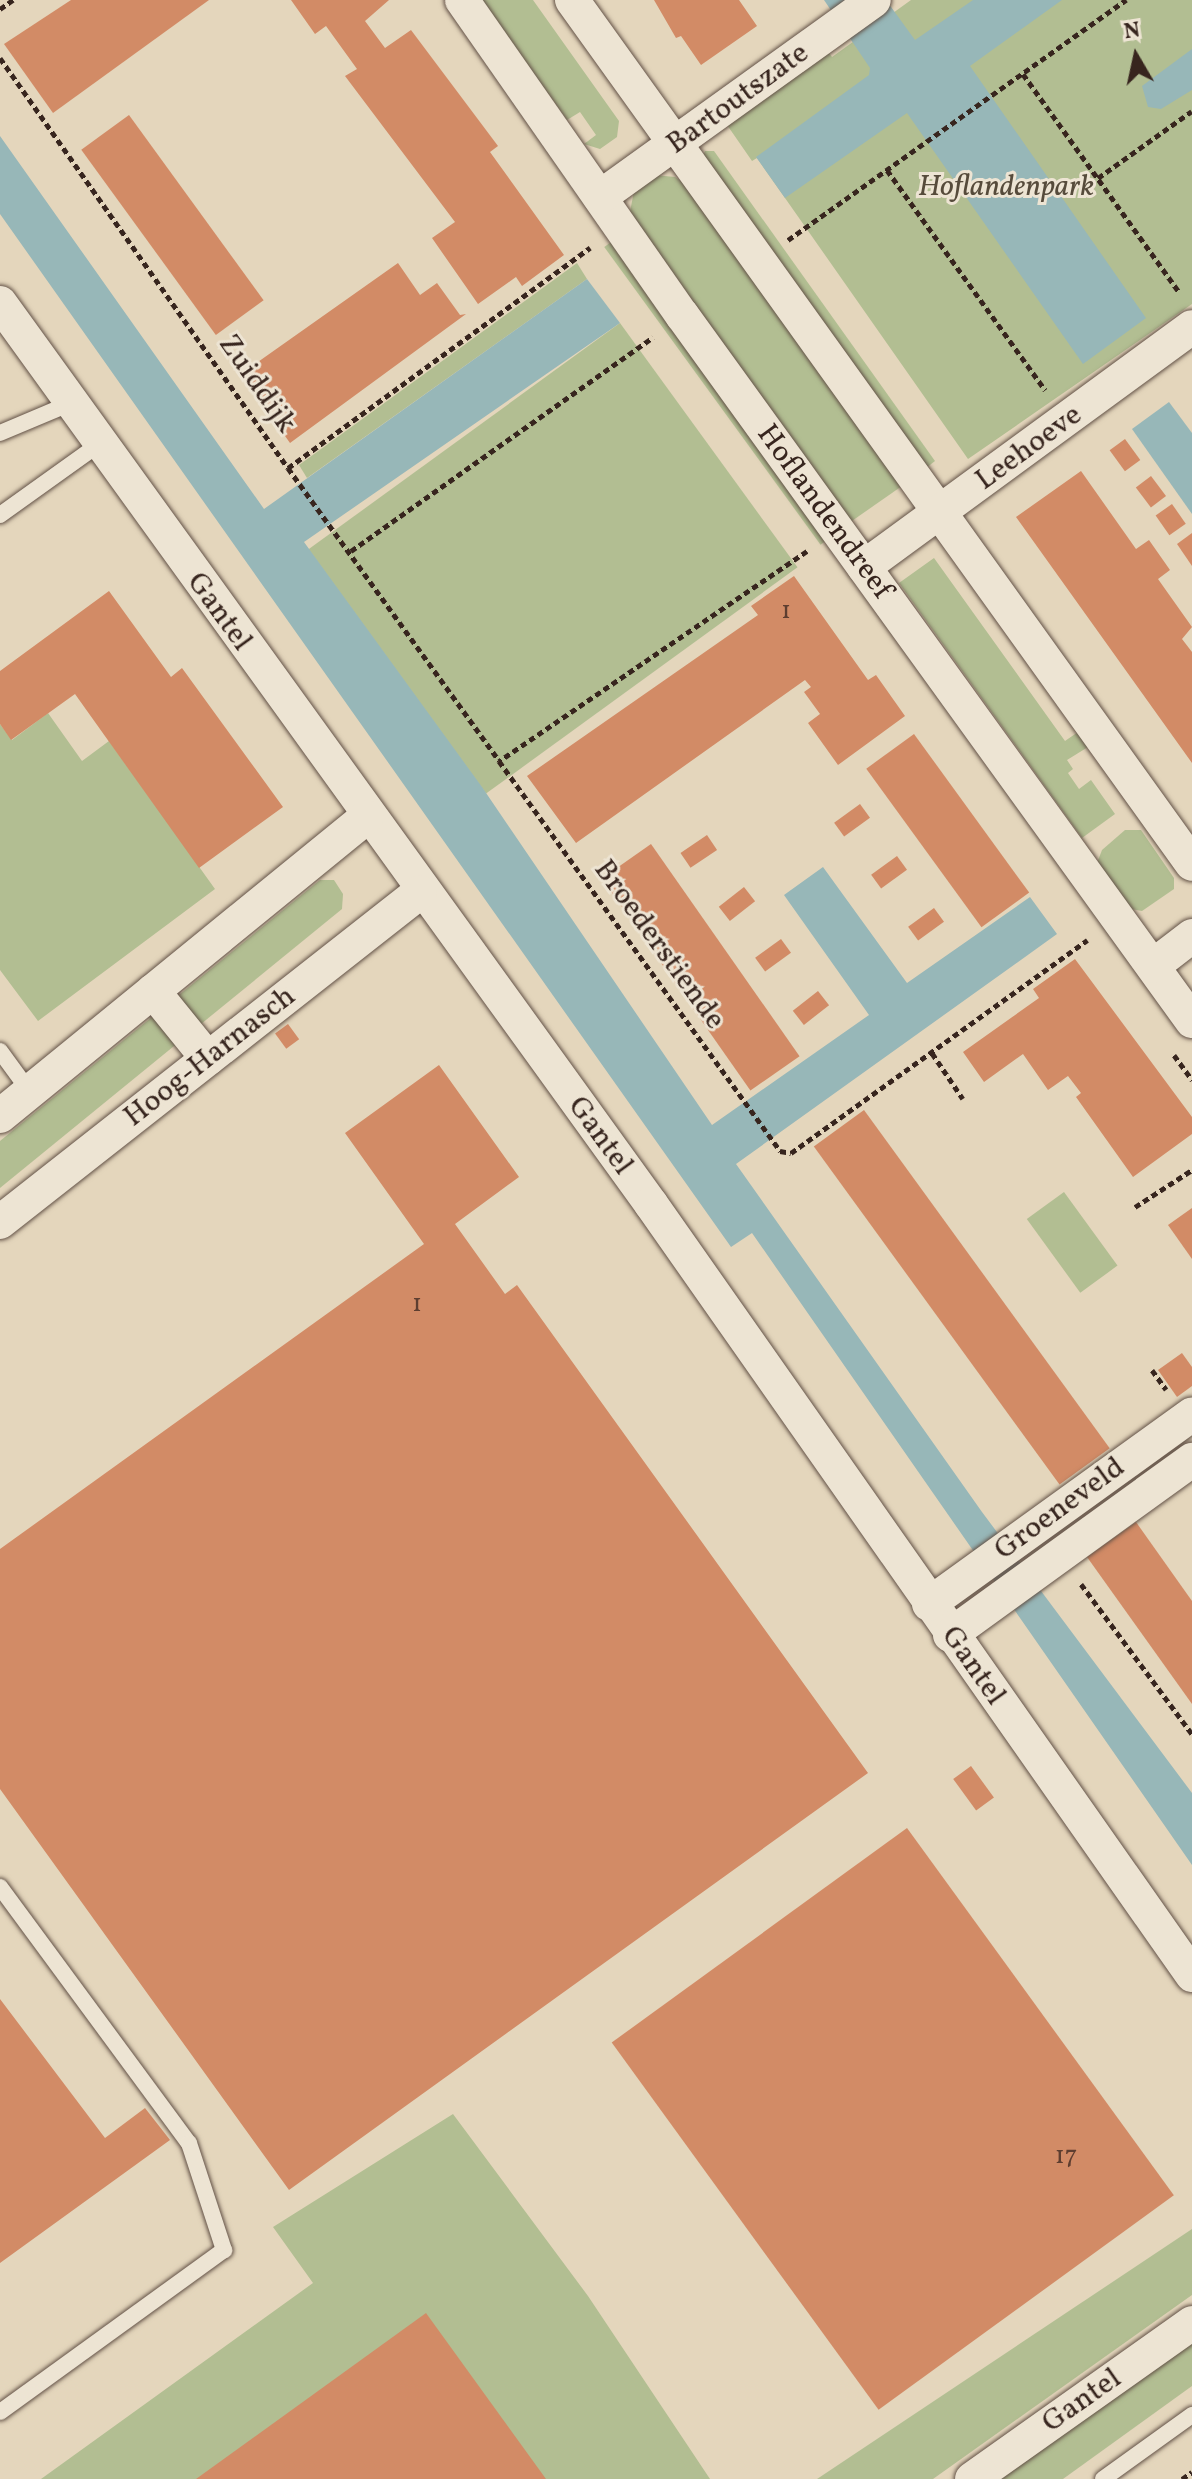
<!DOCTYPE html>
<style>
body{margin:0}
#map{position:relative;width:1192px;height:2479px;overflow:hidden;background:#e4d6bc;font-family:Vollkorn,serif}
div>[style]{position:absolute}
.green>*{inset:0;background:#b2be92;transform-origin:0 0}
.water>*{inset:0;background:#97b7b8}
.building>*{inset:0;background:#d28b66;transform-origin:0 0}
.path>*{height:5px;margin-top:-2.5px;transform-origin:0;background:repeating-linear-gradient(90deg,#37251e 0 6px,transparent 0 10px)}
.roads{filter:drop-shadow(0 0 2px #625146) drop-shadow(0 0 2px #625146)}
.lane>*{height:16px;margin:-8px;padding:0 8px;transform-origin:8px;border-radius:8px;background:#ede4d3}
.street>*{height:34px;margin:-17px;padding:0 17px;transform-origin:17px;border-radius:17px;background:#ede4d3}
span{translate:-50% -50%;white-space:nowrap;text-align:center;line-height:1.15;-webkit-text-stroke:6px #ede4d3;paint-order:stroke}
.number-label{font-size:26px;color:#5e3e30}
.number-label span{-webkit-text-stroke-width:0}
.street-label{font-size:30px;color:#37251e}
.park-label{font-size:30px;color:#564b3b;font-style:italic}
.north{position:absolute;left:1096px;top:16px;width:80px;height:80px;-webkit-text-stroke:6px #ede4d3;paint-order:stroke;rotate:351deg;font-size:22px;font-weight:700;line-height:32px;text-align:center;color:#37251e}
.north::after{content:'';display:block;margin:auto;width:28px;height:36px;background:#37251e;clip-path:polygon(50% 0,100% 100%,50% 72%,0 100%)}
</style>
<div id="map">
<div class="green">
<i style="clip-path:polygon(481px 0,533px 0,619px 121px,617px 137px,600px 149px,584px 144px,596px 135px,580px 112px,567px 120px)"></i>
<i style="clip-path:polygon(911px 0,1192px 0,1192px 304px,968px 459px,757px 158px,752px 161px,725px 122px,826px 49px,832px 57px)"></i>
<i style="clip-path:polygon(705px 151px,714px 151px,935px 461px,921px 472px,703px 156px)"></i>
<i style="clip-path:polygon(654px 175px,675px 177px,687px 185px,902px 486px,849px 523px,630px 212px,634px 191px)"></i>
<i style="left:618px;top:237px;width:368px;height:17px;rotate:54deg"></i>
<i style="clip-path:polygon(577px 263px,587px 279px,307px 478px,299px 465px)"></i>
<i style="left:620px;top:323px;width:302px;height:385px;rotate:54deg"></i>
<i style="clip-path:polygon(934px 558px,1065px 741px,1078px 732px,1088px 747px,1067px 760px,1073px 769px,1068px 773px,1079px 789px,1091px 780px,1115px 814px,1082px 838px,899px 583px)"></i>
<i style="clip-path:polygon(48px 713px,82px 761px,109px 741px,215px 889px,38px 1021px,0 970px,0 724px,12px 740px)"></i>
<i style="clip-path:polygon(1125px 830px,1141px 830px,1174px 878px,1174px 889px,1142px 911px,1131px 909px,1097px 863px,1102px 850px)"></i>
<i style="clip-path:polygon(320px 880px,334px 880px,343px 894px,342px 909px,0 1188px,0 1141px)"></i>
<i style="left:1064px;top:1192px;width:91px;height:46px;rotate:54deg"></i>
<i style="clip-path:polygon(453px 2114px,588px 2296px,710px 2479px,41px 2479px,313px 2283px,273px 2227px)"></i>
<i style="clip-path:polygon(1192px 2229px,1192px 2295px,933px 2479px,817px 2479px)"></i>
<i style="clip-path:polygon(1192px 2340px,1192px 2386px,1063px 2479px,999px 2479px)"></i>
</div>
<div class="water">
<i style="clip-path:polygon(824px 0,886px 0,915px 40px,973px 0,1062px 0,970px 66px,1146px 318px,1083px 364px,907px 113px,785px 198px,756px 157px,869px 75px,870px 68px)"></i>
<i style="clip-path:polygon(1192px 49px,1192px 90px,1161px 109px,1148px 107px,1142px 86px)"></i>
<i style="clip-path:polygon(0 136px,264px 509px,587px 279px,620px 323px,304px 542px,482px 787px,712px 1125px,869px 1015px,784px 895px,823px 867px,907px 983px,1030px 897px,1057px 934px,736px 1164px,982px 1512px,1192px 1793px,1192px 1865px,752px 1233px,731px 1247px,0 214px)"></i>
<i style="clip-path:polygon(1169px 402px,1192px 433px,1192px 514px,1132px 429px)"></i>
</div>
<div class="building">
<i style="clip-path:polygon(71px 0,209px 0,53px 113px,4px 44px)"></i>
<i style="clip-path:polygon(291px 0,389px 0,365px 21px,385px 48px,411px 30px,498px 146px,490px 152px,564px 255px,522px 286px,516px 277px,478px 304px,432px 238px,455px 222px,345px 76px,357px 69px,326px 26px,315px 34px)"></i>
<i style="clip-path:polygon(654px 0,739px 0,757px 26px,701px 65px,681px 36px,676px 38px)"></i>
<i style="left:129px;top:115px;width:229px;height:59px;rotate:54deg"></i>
<i style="clip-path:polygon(398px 263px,420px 295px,437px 283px,460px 315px,466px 314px,290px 443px,241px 374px)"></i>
<i style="left:1125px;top:439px;width:26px;height:19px;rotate:54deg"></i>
<i style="clip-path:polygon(1081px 471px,1136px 549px,1149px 540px,1170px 570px,1158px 579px,1192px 627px,1182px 639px,1192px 652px,1192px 763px,1016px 517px)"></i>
<i style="left:1151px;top:476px;width:25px;height:19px;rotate:53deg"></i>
<i style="left:1172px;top:504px;width:24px;height:20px;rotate:55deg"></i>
<i style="clip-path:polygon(1192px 533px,1192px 566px,1177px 544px)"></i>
<i style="clip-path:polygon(794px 576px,868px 680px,876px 675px,905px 716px,838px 765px,808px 723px,820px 714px,804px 692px,811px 687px,805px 680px,576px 843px,527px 776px,758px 615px,751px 606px)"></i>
<i style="clip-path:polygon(109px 591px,171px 677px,182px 668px,283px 807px,199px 868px,75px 694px,11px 740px,0 724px,0 671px)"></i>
<i style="left:914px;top:734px;width:196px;height:59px;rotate:54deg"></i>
<i style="left:860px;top:804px;width:17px;height:32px;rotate:54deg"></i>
<i style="left:707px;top:835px;width:18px;height:32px;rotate:56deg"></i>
<i style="left:651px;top:844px;width:259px;height:60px;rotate:55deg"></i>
<i style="left:897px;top:856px;width:17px;height:32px;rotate:54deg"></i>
<i style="left:744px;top:887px;width:18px;height:32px;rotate:52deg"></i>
<i style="left:934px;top:908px;width:17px;height:32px;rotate:54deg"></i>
<i style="left:781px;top:939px;width:17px;height:32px;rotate:54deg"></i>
<i style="clip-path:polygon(1075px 959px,1192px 1117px,1192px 1134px,1133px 1177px,1076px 1097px,1081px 1093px,1068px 1076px,1048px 1090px,1023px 1054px,984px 1082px,963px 1052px,1039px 998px,1033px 989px)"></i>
<i style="left:818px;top:991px;width:18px;height:32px;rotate:52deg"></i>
<i style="left:288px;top:1024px;width:19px;height:16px;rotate:54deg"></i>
<i style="clip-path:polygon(439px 1065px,519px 1177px,455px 1224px,505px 1294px,517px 1285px,868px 1773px,289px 2190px,0 1789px,0 1549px,424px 1244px,345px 1133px)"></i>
<i style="left:864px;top:1110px;width:418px;height:62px;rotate:54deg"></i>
<i style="clip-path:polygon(1192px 1208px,1192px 1259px,1168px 1225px)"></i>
<i style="clip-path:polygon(1182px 1353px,1192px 1367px,1192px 1386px,1177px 1397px,1158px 1370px)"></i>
<i style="clip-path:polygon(1136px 1522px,1192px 1601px,1192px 1704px,1087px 1557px)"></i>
<i style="left:971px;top:1766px;width:39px;height:22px;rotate:54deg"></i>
<i style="left:907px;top:1828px;width:454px;height:365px;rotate:54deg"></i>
<i style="clip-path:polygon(0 1999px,105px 2138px,145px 2108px,170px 2140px,0 2263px)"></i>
<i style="clip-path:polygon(426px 2313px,546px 2479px,196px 2479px)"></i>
</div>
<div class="path">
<i style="left:0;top:9px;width:16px;rotate:-35deg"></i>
<i style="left:0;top:58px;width:501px;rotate:54.91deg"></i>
<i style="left:288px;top:468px;width:374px;rotate:-36.1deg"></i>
<i style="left:1023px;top:74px;width:269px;rotate:54.4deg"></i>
<i style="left:887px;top:170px;width:271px;rotate:54.3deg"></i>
<i style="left:1098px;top:178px;width:115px;rotate:-35.5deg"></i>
<i style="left:788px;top:240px;width:415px;rotate:-35.4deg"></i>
<i style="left:288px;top:468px;width:361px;rotate:54.2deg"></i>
<i style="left:351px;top:551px;width:370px;rotate:-35.3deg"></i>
<i style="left:807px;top:551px;width:373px;rotate:145.7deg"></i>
<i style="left:499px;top:761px;width:481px;rotate:54.2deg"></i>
<i style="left:780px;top:1151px;width:11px;rotate:10deg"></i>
<i style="left:791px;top:1153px;width:365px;rotate:-35.7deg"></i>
<i style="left:932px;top:1053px;width:55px;rotate:56deg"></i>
<i style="left:1174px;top:1055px;width:31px;rotate:54deg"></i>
<i style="left:1135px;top:1207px;width:68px;rotate:-33deg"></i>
<i style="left:1152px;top:1370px;width:24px;rotate:54deg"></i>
<i style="left:1081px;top:1584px;width:187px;rotate:53.5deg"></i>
<i style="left:1182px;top:2479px;width:12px;rotate:-35deg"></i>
</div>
<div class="roads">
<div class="lane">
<i style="left:0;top:433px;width:77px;rotate:-22.9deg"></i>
<i style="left:0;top:515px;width:122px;rotate:-35.6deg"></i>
<i style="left:0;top:1051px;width:51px;rotate:53.8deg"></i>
<i style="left:0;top:1887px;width:318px;rotate:53.6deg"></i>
<i style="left:189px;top:2143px;width:113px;rotate:71.9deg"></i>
<i style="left:224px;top:2250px;width:276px;rotate:144.1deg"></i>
<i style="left:1103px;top:2479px;width:110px;rotate:-35.7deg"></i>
</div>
<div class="street">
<i style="left:462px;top:0;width:384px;rotate:55.1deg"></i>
<i style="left:682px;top:315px;width:871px;rotate:54.16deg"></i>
<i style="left:572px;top:0;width:1063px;rotate:54.34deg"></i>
<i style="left:600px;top:197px;width:337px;rotate:-35.7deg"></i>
<i style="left:0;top:303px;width:1112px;rotate:54.15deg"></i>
<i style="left:651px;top:1204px;width:942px;rotate:54.94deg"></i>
<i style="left:864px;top:567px;width:406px;rotate:-36.2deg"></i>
<i style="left:1153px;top:966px;width:49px;rotate:-37.6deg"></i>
<i style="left:153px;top:991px;width:87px;rotate:51deg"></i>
<i style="left:0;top:1116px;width:473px;rotate:-39.2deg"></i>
<i style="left:0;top:1222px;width:534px;rotate:-38.16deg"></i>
<i style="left:929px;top:1604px;width:324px;rotate:-35.8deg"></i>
<i style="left:950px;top:1635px;width:299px;rotate:-35.9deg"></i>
<i style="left:972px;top:2479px;width:270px;rotate:-35.3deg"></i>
</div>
</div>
<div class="number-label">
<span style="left:786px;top:612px">1</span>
<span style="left:417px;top:1305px">1</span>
<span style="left:1066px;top:2157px">17</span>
</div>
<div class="street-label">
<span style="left:738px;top:99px;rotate:-36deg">Bartoutszate</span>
<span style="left:257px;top:384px;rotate:55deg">Zuiddijk</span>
<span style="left:1029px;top:448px;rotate:-36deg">Leehoeve</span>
<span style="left:824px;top:512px;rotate:54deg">Hoflandendreef</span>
<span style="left:219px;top:612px;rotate:54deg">Gantel</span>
<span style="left:659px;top:945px;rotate:54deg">Broederstiende</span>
<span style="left:210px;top:1057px;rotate:-38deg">Hoog-Harnasch</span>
<span style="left:600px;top:1136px;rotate:54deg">Gantel</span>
<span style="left:1060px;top:1509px;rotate:-36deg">Groeneveld</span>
<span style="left:973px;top:1666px;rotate:55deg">Gantel</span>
<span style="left:1082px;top:2401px;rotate:-35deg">Gantel</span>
</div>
<div class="park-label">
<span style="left:1006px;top:187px">Hoflandenpark</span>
</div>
<div class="north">N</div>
</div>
